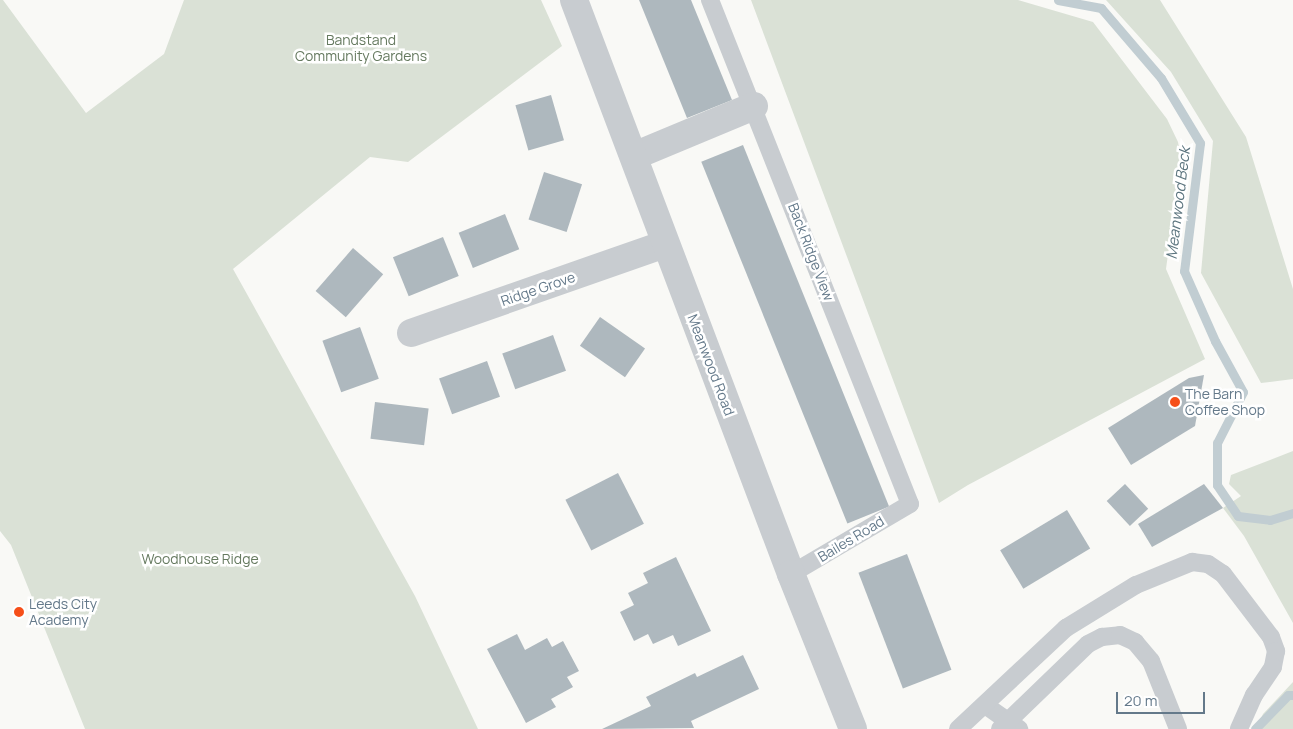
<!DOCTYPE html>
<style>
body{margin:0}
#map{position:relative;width:1293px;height:729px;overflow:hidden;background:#f9f9f6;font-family:Manrope,sans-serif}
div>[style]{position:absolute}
.green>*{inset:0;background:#dae1d6}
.stream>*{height:9px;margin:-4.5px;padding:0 4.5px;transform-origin:4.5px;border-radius:4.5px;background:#c1cdd2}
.building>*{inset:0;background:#aeb8be;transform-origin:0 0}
.service>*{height:18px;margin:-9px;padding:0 9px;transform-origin:9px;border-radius:9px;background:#c8ccd0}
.minor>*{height:28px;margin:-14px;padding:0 14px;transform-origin:14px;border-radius:14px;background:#c8ccd0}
.tertiary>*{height:28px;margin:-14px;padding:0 14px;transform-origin:14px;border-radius:14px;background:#c8ccd0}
.dots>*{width:14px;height:14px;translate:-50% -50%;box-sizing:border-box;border:2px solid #fff;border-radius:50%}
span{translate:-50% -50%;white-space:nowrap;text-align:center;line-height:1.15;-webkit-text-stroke:5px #fff;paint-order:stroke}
.park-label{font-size:14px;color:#667a60}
.street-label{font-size:14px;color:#64798a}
.poi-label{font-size:14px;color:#64798a}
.left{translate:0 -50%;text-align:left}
.water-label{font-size:15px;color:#5b747e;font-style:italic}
.scale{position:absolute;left:1116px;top:692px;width:89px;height:22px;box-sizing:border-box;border:2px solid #64798a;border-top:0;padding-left:6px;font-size:15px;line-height:18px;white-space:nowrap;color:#64798a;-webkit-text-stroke:4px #fff;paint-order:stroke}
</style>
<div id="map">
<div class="green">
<i style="clip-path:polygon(0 0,3px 0,86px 113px,164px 54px,184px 0,541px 0,562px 46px,408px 162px,370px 157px,233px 269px,415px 596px,478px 729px,85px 729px,11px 545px,0 531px)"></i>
<i style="clip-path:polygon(751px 0,1018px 0,1093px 22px,1167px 119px,1178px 142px,1181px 158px,1166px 269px,1205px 359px,968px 485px,939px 503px)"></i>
<i style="clip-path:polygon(1106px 0,1160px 0,1246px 137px,1293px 289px,1293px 379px,1261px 383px,1201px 273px,1213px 141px,1171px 72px)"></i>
<i style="clip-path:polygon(1293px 451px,1293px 623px,1244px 536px,1223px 508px,1241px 496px,1229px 484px,1231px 475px)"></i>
<i style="clip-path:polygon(1293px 682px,1293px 729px,1256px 729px,1263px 714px)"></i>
</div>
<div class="stream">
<i style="left:1058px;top:0;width:44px;rotate:10.5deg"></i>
<i style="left:1101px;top:8px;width:92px;rotate:49.4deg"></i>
<i style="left:1161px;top:78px;width:76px;rotate:59deg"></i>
<i style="left:1200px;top:143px;width:129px;rotate:97.1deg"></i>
<i style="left:1184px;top:271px;width:77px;rotate:66.1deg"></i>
<i style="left:1215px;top:341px;width:58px;rotate:61.2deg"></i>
<i style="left:1243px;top:392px;width:57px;rotate:117deg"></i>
<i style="left:1217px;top:443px;width:42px;rotate:90deg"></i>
<i style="left:1217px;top:485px;width:37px;rotate:56deg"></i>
<i style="left:1238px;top:516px;width:32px;rotate:7deg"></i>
<i style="left:1270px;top:520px;width:24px;rotate:-17deg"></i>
<i style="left:1255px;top:729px;width:47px;rotate:-45.9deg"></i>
<i style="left:1288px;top:695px;width:5px"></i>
</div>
<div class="building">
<i style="clip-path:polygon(639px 0,691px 0,732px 100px,687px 118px)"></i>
<i style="left:551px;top:95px;width:47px;height:37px;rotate:74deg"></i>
<i style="left:743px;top:145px;width:390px;height:45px;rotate:68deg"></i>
<i style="left:544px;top:172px;width:40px;height:50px;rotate:18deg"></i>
<i style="left:505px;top:214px;width:38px;height:50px;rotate:68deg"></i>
<i style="left:443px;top:237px;width:42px;height:54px;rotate:68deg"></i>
<i style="left:353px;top:248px;width:40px;height:57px;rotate:41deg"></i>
<i style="left:600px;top:317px;width:55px;height:35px;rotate:35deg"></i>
<i style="left:360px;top:327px;width:55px;height:40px;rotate:70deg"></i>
<i style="left:553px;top:335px;width:38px;height:54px;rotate:70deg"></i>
<i style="left:487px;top:361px;width:38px;height:51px;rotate:70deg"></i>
<i style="clip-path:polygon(1204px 375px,1195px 426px,1131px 465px,1108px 428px,1189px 378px)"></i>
<i style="left:375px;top:402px;width:54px;height:37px;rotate:7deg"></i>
<i style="left:618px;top:473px;width:57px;height:59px;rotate:63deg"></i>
<i style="left:1125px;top:484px;width:34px;height:25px;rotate:47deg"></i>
<i style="clip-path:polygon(1204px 484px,1223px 508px,1152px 547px,1138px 524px)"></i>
<i style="left:1067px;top:510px;width:45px;height:78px;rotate:59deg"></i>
<i style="left:907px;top:554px;width:124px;height:52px;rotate:69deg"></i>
<i style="clip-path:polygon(676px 557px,711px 631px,678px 646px,673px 635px,653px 644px,648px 634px,634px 641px,620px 612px,634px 605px,628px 593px,648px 583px,643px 573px)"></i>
<i style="clip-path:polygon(517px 634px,525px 650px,547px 638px,552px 647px,563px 641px,579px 671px,567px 677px,573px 687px,551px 699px,556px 707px,526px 723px,487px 649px)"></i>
<i style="clip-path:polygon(743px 655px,759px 689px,691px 721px,694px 728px,602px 729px,651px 706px,646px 697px,695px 673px,697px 677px)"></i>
</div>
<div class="service">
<i style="left:710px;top:0;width:542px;rotate:68.36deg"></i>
<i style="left:910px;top:504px;width:138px;rotate:149.5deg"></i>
<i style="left:985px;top:705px;width:42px;rotate:35.2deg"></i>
<i style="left:958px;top:729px;width:148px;rotate:-43.1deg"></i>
<i style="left:1066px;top:628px;width:82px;rotate:-31.6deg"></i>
<i style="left:1136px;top:585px;width:61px;rotate:-22.3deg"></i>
<i style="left:1192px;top:562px;width:16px;rotate:7deg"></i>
<i style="left:1208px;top:564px;width:18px;rotate:34deg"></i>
<i style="left:1223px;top:574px;width:79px;rotate:52.7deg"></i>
<i style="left:1271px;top:637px;width:15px;rotate:70deg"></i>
<i style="left:1276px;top:651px;width:16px;rotate:101deg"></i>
<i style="left:1273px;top:667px;width:34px;rotate:124deg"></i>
<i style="left:1254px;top:695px;width:37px;rotate:114deg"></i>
<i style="left:1000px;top:729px;width:122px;rotate:-44deg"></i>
<i style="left:1088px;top:644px;width:16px;rotate:-27deg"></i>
<i style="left:1102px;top:637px;width:18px;rotate:-6deg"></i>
<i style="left:1120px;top:635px;width:17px;rotate:25deg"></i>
<i style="left:1135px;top:642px;width:25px;rotate:50deg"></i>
<i style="left:1151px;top:661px;width:73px;rotate:68.3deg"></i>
</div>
<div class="minor">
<i style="left:634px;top:156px;width:130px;rotate:-22.6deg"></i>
<i style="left:411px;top:333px;width:269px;rotate:-19.3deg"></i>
</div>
<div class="tertiary">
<i style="left:574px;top:0;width:614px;rotate:69.29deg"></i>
<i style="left:791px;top:574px;width:167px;rotate:68.2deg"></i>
</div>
<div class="dots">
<i style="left:1175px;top:402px;background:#f64f19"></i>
<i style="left:19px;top:612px;background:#f64f19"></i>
</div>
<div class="park-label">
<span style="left:361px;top:48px">Bandstand<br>Community Gardens</span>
<span style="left:200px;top:559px">Woodhouse Ridge</span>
</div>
<div class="street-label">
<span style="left:811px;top:252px;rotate:69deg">Back Ridge View</span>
<span style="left:538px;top:289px;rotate:-19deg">Ridge Grove</span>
<span style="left:711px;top:365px;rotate:69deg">Meanwood Road</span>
<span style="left:851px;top:539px;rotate:-31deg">Bailes Road</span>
</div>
<div class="poi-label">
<span class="left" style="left:1185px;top:402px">The Barn<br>Coffee Shop</span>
<span class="left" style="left:29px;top:612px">Leeds City<br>Academy</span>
</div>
<div class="water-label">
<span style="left:1178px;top:203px;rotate:-83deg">Meanwood Beck</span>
</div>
<div class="scale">20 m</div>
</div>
